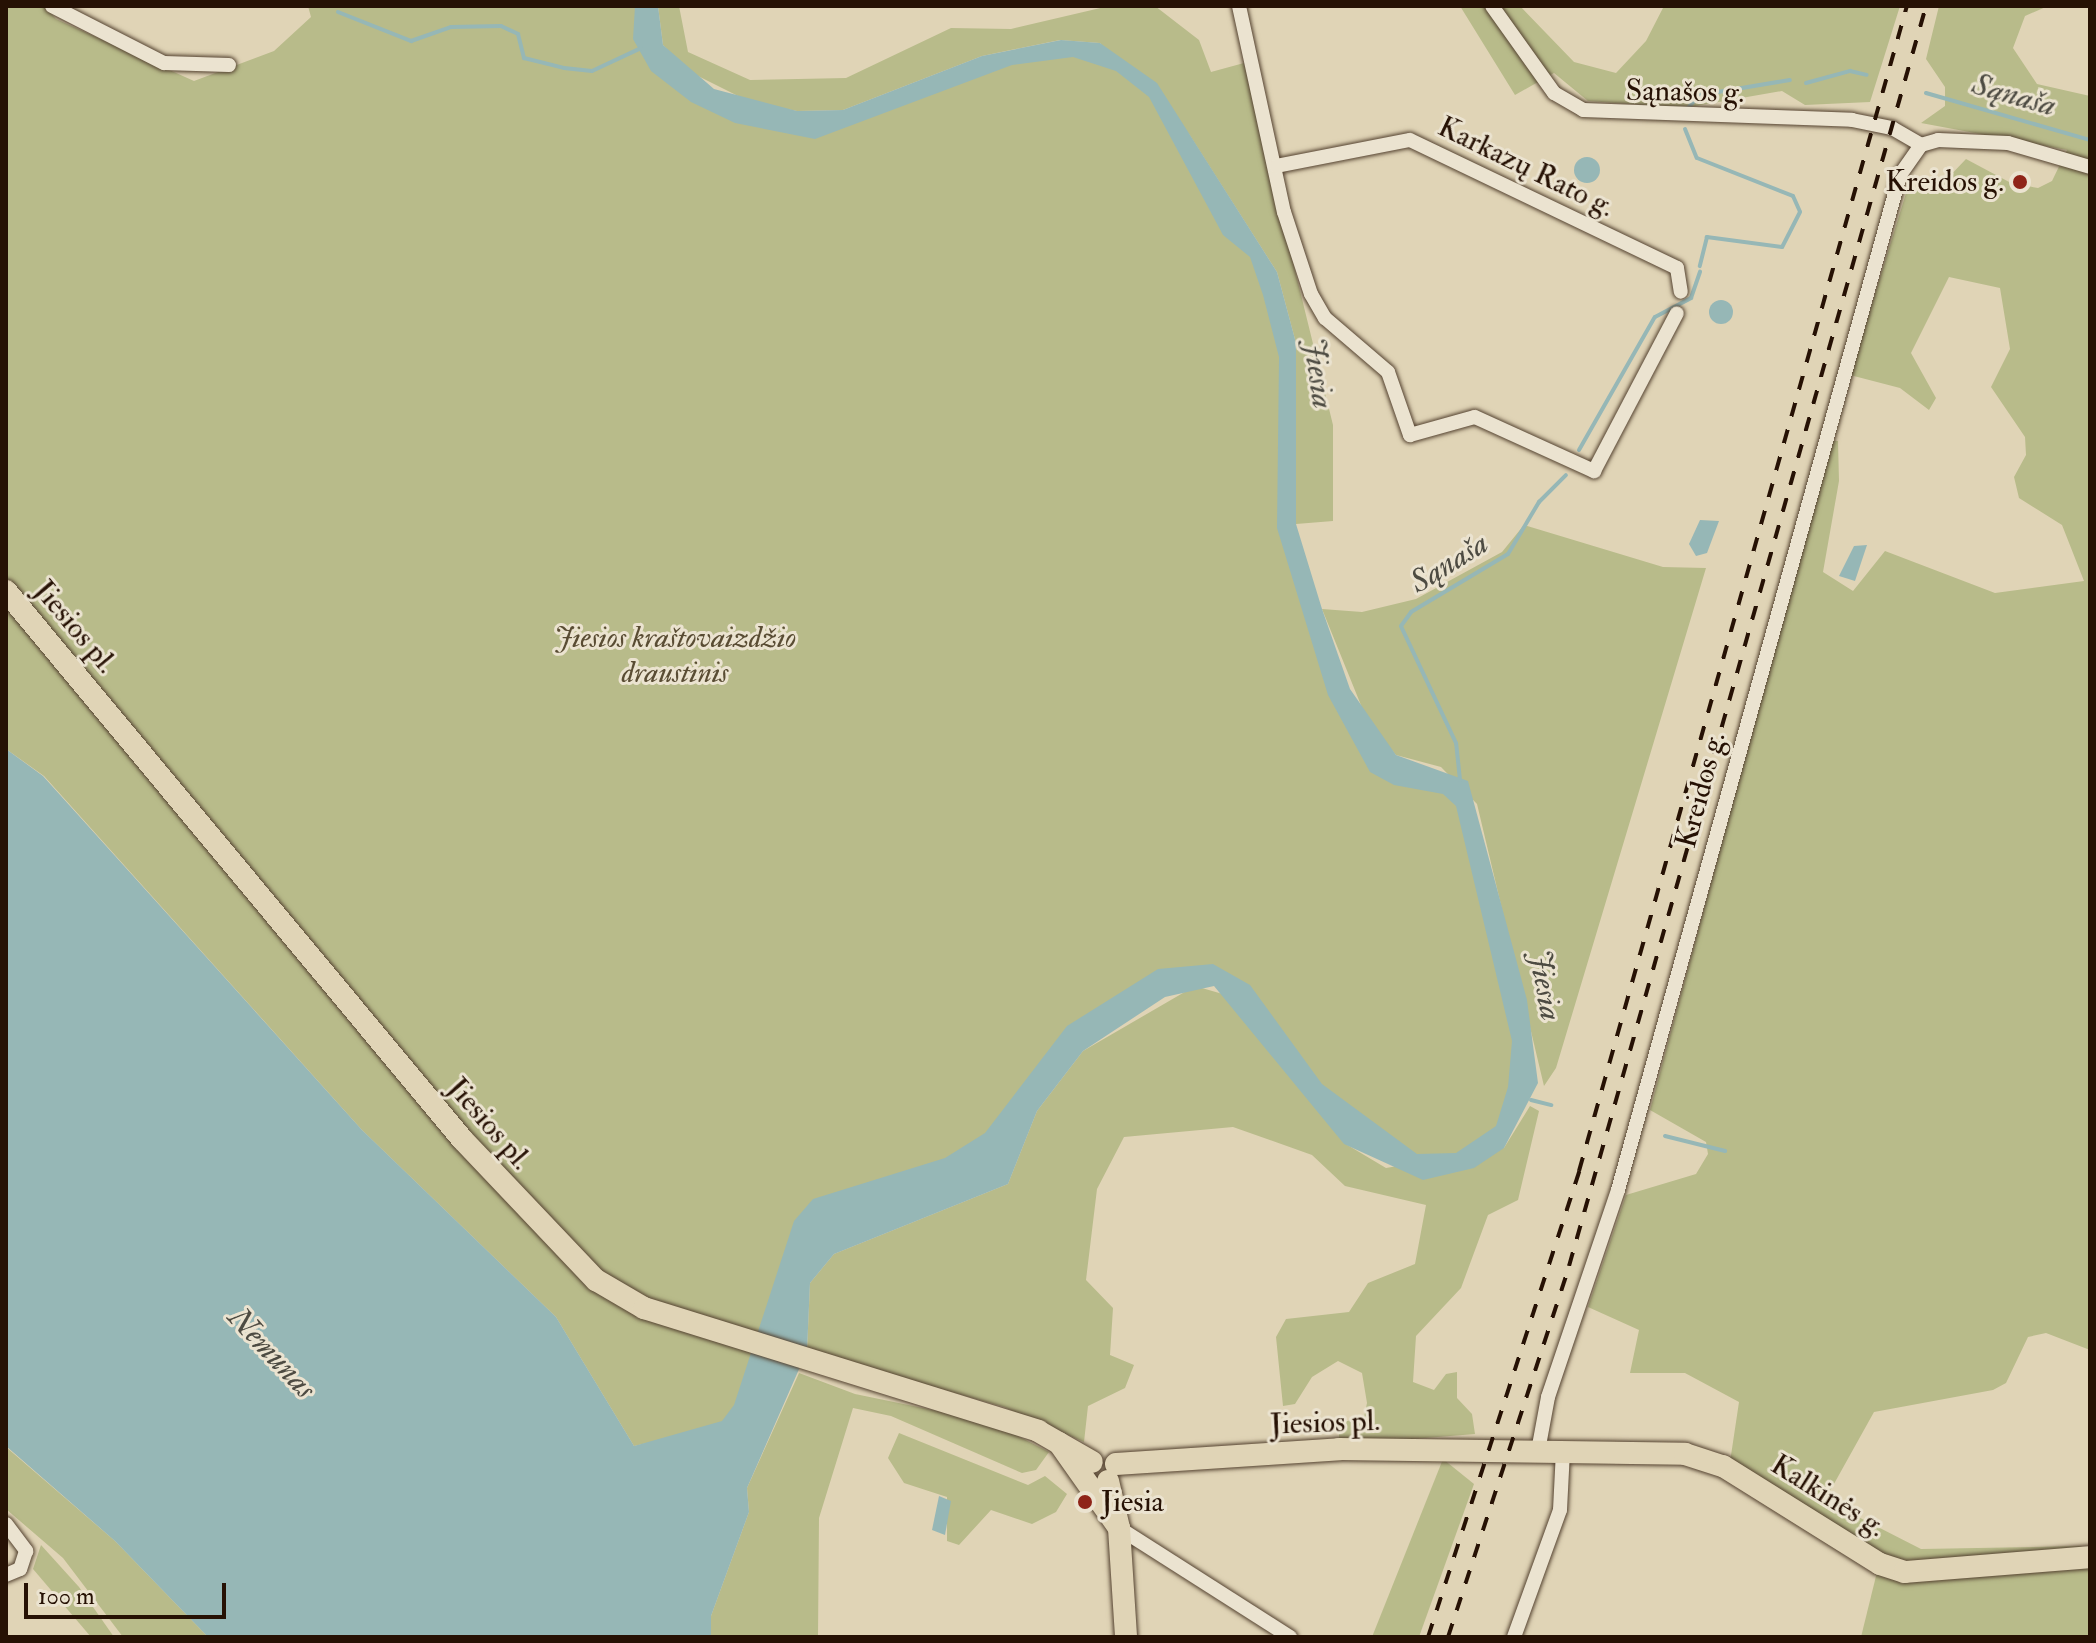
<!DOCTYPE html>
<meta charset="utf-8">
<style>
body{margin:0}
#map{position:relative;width:2096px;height:1643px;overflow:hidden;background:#e0d4b6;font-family:"IM FELL Double Pica",serif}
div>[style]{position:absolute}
.green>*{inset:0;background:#b8bb8a}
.water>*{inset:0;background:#96b7b6}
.round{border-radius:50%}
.stream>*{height:4px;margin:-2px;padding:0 2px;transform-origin:2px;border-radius:2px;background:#96b7b6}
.roads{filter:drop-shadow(0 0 2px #544230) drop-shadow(0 0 2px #544230)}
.minor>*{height:14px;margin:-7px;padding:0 7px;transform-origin:7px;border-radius:7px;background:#ebe3d0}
.primary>*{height:22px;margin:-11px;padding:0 11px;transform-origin:11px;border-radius:11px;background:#e0d4b6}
.rail>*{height:4px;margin-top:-2px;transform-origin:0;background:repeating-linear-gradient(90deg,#261104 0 14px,transparent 0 28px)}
.dots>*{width:22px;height:22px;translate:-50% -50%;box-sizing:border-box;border:4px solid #ebe3d0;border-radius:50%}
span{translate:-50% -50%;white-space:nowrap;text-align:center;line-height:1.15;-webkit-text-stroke:6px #ebe3d0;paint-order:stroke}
.street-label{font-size:30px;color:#261104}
.poi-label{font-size:30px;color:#261104}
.right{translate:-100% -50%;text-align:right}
.left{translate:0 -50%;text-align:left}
.park-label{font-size:30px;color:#594c33;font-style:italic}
.water-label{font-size:32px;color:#4d4b42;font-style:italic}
.frame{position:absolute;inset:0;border:8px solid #261104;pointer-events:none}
.scale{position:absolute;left:24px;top:1583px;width:202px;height:36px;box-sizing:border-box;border:4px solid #261104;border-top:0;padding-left:10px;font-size:24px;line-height:28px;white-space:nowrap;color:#261104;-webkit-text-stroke:6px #ebe3d0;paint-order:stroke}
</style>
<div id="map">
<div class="green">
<i style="clip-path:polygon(6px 6px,44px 6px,56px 19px,194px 81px,274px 51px,311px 17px,308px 6px,650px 6px,651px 42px,723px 102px,830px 120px,989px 64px,1097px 52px,1150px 86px,1260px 260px,1289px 357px,1290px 526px,1354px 722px,1384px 756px,1460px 786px,1527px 1063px,1500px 1133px,1433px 1167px,1360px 1139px,1244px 990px,1201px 973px,1111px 1008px,1007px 1132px,824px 1228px,755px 1418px,634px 1446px,556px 1317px,362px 1130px,44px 776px,6px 749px)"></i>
<i style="clip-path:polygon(658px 6px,679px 6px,688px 52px,750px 80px,846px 78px,951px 28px,1011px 29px,1109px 6px,1155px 6px,1199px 40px,1211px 72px,1244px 63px,1333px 425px,1333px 521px,1296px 524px,1296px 343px,1277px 272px,1189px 134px,1100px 43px,1060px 40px,982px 56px,843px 110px,797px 111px,750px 102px,688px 71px,663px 45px)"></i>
<i style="clip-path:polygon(1460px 6px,1520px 6px,1574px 62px,1616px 73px,1646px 41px,1664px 6px,1900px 6px,1870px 102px,1805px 105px,1782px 91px,1684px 108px,1588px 101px,1554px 73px,1515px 95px)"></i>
<i style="clip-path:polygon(1939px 6px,2048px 6px,2025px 16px,2013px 48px,2037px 84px,2090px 96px,2090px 1350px,2046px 1333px,2028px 1337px,2006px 1383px,1993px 1390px,1874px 1412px,1825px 1500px,1921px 1549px,2082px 1546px,2074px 1554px,1913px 1565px,1888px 1560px,1730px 1462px,1739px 1402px,1685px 1373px,1630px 1373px,1639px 1330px,1588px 1307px,1626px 1195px,1696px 1174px,1708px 1154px,1706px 1142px,1650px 1110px,1830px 440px,1838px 441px,1839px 481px,1823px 572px,1853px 591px,1885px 551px,1995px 593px,2084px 581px,2062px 525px,2019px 498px,2014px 477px,2026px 455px,2025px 437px,1991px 387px,2010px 349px,2000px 288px,1949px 277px,1911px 353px,1936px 398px,1929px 410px,1900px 388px,1850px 375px,1907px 190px,1945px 181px,1966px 159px,2011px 183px,2038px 188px,2052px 181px,2067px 150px,1921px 123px,1945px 106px,1945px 87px,1926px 59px)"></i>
<i style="clip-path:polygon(1524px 525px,1663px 567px,1706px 568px,1556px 1068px,1544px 1086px,1477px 804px,1441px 767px,1396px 755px,1367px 720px,1322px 609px,1362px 612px,1416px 599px,1502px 552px)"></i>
<i style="clip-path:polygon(1195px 986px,1226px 995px,1344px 1143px,1386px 1168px,1504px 1148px,1530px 1106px,1539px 1111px,1518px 1200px,1488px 1215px,1461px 1288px,1416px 1336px,1413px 1382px,1434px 1390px,1446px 1374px,1457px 1372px,1457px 1398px,1472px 1414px,1475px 1434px,1339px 1445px,1339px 1423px,1364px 1417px,1367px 1403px,1362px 1373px,1338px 1361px,1312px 1377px,1295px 1404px,1283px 1406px,1276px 1337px,1286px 1319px,1349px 1312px,1368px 1283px,1415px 1264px,1426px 1205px,1345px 1186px,1312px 1155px,1233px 1127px,1124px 1137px,1097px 1189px,1086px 1280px,1113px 1308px,1110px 1355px,1134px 1365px,1125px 1388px,1088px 1406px,1084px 1442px,1004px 1407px,807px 1351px,810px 1283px,834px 1254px,1008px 1184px,1037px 1111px,1083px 1051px)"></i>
<i style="clip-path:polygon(799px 1373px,855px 1394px,991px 1422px,1049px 1452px,1036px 1470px,1022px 1473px,891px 1416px,853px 1408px,819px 1518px,818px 1637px,711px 1637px,711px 1616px,749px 1512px,747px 1488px)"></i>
<i style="clip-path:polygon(899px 1433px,1028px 1485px,1045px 1476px,1067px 1494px,1056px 1512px,1032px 1524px,991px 1510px,959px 1545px,947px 1541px,947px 1497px,904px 1483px,888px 1458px)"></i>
<i style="clip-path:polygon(6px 1447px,115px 1541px,208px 1637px,123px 1637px,63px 1558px,6px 1509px)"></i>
<i style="clip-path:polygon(1443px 1459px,1474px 1484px,1419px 1637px,1372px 1637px)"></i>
<i style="clip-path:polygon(41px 1545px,79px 1587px,114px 1637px,91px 1637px,33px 1569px)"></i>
<i style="clip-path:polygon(2090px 1565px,2090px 1637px,1861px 1637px,1877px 1572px)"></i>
</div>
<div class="water">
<i style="clip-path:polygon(635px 6px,658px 6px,663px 45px,714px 89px,797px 111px,843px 110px,982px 56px,1061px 40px,1100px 43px,1157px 83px,1277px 272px,1296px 343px,1296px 524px,1322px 609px,1350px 689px,1396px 755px,1468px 781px,1527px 1000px,1538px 1083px,1504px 1148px,1474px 1168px,1423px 1180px,1344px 1144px,1214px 986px,1165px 997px,1083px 1051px,1037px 1111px,1008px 1184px,834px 1254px,810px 1283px,807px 1351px,747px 1488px,749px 1512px,711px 1616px,711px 1637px,208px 1637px,115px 1541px,6px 1446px,6px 749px,43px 776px,362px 1130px,556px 1317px,634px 1446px,722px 1421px,734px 1405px,794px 1221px,813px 1199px,945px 1158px,985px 1133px,1067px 1026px,1158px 969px,1213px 964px,1250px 985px,1322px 1084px,1417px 1154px,1456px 1153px,1496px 1126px,1508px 1087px,1512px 1041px,1456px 806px,1443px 794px,1394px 785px,1370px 772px,1328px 695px,1277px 528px,1279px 357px,1263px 295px,1250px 257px,1223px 235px,1149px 97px,1116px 71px,1073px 57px,1012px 65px,815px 139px,735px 123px,691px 102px,651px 71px,633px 39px)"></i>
<i class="round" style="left:1574px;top:157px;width:26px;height:26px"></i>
<i class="round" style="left:1709px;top:300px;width:24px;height:24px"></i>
<i style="clip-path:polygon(1700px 520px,1719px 521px,1707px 553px,1696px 556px,1689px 544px)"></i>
<i style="clip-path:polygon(1867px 545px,1855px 581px,1839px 576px,1854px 546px)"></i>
<i style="clip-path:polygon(939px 1496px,951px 1501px,945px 1535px,932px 1530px)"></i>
</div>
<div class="stream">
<i style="left:338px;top:12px;width:79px;rotate:21.7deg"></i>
<i style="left:411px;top:41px;width:42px;rotate:-19.3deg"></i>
<i style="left:451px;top:27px;width:50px;rotate:-1.1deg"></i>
<i style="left:501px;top:26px;width:19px;rotate:25deg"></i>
<i style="left:518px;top:34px;width:25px;rotate:76deg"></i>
<i style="left:524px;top:58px;width:41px;rotate:14deg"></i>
<i style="left:564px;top:68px;width:28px;rotate:6deg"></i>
<i style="left:592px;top:71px;width:54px;rotate:-25.1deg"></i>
<i style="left:1806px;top:83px;width:46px;rotate:-15.3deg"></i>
<i style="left:1850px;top:71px;width:17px;rotate:13deg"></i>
<i style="left:1926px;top:93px;width:171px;rotate:16deg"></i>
<i style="left:1685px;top:111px;width:22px;rotate:-47deg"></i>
<i style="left:1700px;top:95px;width:91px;rotate:-9.5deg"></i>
<i style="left:1685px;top:129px;width:31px;rotate:68deg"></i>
<i style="left:1697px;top:158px;width:103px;rotate:21.6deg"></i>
<i style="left:1793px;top:196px;width:17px;rotate:66deg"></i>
<i style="left:1800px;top:212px;width:39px;rotate:117deg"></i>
<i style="left:1782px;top:247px;width:76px;rotate:-172.4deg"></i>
<i style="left:1707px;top:237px;width:30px;rotate:104deg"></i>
<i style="left:1579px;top:450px;width:153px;rotate:-60.3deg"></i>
<i style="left:1655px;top:317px;width:41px;rotate:-27.8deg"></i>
<i style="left:1691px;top:298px;width:28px;rotate:-71deg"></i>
<i style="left:1460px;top:780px;width:37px;rotate:-96deg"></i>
<i style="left:1456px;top:743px;width:129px;rotate:-115.2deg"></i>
<i style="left:1401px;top:626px;width:17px;rotate:-54deg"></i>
<i style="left:1411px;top:612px;width:113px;rotate:-30.9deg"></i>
<i style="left:1508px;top:554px;width:61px;rotate:-59.2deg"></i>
<i style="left:1539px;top:502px;width:38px;rotate:-45deg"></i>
<i style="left:1531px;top:1100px;width:21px;rotate:14deg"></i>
<i style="left:1665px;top:1136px;width:62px;rotate:14deg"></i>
</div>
<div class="roads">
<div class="minor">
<i style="left:52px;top:6px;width:126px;rotate:27deg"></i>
<i style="left:164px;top:63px;width:65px;rotate:1.8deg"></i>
<i style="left:1239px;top:6px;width:211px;rotate:77.7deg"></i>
<i style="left:1284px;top:212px;width:86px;rotate:71.8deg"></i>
<i style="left:1311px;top:294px;width:28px;rotate:60deg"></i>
<i style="left:1325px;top:318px;width:83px;rotate:40.6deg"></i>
<i style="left:1388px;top:372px;width:67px;rotate:70.8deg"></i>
<i style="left:1410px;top:435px;width:67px;rotate:-15.5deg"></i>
<i style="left:1475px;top:417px;width:131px;rotate:24.4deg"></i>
<i style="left:1594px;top:471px;width:178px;rotate:-62.3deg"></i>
<i style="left:1492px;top:6px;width:107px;rotate:54.5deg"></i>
<i style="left:1554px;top:93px;width:34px;rotate:30deg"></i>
<i style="left:1583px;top:110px;width:269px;rotate:2.1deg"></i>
<i style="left:1852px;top:120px;width:41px;rotate:11.3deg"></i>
<i style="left:1892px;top:128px;width:34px;rotate:30deg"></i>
<i style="left:1276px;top:166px;width:136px;rotate:-11deg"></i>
<i style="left:1410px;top:140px;width:296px;rotate:25.6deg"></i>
<i style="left:1677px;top:268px;width:24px;rotate:81deg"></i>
<i style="left:1538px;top:1451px;width:55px;rotate:-79.5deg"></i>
<i style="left:1548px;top:1397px;width:219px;rotate:-71.3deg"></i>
<i style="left:1618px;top:1190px;width:1053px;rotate:-74.47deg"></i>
<i style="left:1900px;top:175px;width:37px;rotate:-55deg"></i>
<i style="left:1921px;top:145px;width:18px;rotate:-16deg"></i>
<i style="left:1938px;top:140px;width:70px;rotate:2.5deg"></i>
<i style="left:2008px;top:143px;width:85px;rotate:16.3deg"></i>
<i style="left:6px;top:1524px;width:34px;rotate:53deg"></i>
<i style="left:26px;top:1551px;width:19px;rotate:108deg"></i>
<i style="left:20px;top:1569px;width:15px;rotate:157deg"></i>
<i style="left:1119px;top:1528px;width:203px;rotate:32.5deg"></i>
<i style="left:1514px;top:1637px;width:135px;rotate:-70.1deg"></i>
<i style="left:1560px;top:1510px;width:60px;rotate:-87.1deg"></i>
</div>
<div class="primary">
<i style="left:6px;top:591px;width:713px;rotate:50.24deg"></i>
<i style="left:462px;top:1139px;width:195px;rotate:46.5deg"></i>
<i style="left:596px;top:1280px;width:56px;rotate:30.3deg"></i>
<i style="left:644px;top:1308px;width:413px;rotate:17.3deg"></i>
<i style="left:1038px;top:1431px;width:62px;rotate:29.9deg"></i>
<i style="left:1059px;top:1443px;width:104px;rotate:54.8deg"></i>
<i style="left:1116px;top:1464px;width:224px;rotate:-3.8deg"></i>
<i style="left:1339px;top:1449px;width:346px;rotate:0.8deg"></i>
<i style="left:1685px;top:1454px;width:40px;rotate:18deg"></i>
<i style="left:1723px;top:1466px;width:185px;rotate:32deg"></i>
<i style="left:1880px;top:1564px;width:26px;rotate:18deg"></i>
<i style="left:1905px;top:1572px;width:186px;rotate:-4.6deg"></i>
<i style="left:1108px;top:1481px;width:48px;rotate:76.8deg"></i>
<i style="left:1119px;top:1528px;width:109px;rotate:86.3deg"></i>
</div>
</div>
<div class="rail">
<i style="left:1428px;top:1637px;width:490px;rotate:-72deg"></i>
<i style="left:1579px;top:1171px;width:1210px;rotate:-74.28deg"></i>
<i style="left:1448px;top:1637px;width:390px;rotate:-71.9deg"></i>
<i style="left:1569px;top:1266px;width:1310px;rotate:-74.18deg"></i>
</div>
<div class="dots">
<i style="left:2020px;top:182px;background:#8f2418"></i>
<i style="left:1085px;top:1502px;background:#8f2418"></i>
</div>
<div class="street-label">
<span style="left:1685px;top:92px;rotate:1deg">Sąnašos g.</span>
<span style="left:1526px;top:167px;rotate:26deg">Karkazų Rato g.</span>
<span style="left:75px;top:627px;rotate:50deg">Jiesios pl.</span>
<span style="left:1701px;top:790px;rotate:-75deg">Kreidos g.</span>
<span style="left:489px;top:1124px;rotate:49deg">Jiesios pl.</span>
<span style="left:1325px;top:1423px;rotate:-2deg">Jiesios pl.</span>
<span style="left:1828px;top:1496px;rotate:32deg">Kalkinės g.</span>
</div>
<div class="poi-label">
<span class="right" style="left:2004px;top:182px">Kreidos g.</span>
<span class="left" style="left:1101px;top:1502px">Jiesia</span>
</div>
<div class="park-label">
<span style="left:675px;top:655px">Jiesios kraštovaizdžio<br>draustinis</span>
</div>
<div class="water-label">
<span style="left:2014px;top:95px;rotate:16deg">Sąnaša</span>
<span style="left:1318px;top:373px;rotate:82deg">Jiesia</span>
<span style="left:1449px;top:563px;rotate:-32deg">Sąnaša</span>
<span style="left:1545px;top:985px;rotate:80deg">Jiesia</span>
<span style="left:272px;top:1353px;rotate:47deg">Nemunas</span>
</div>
<div class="frame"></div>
<div class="scale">100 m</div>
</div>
